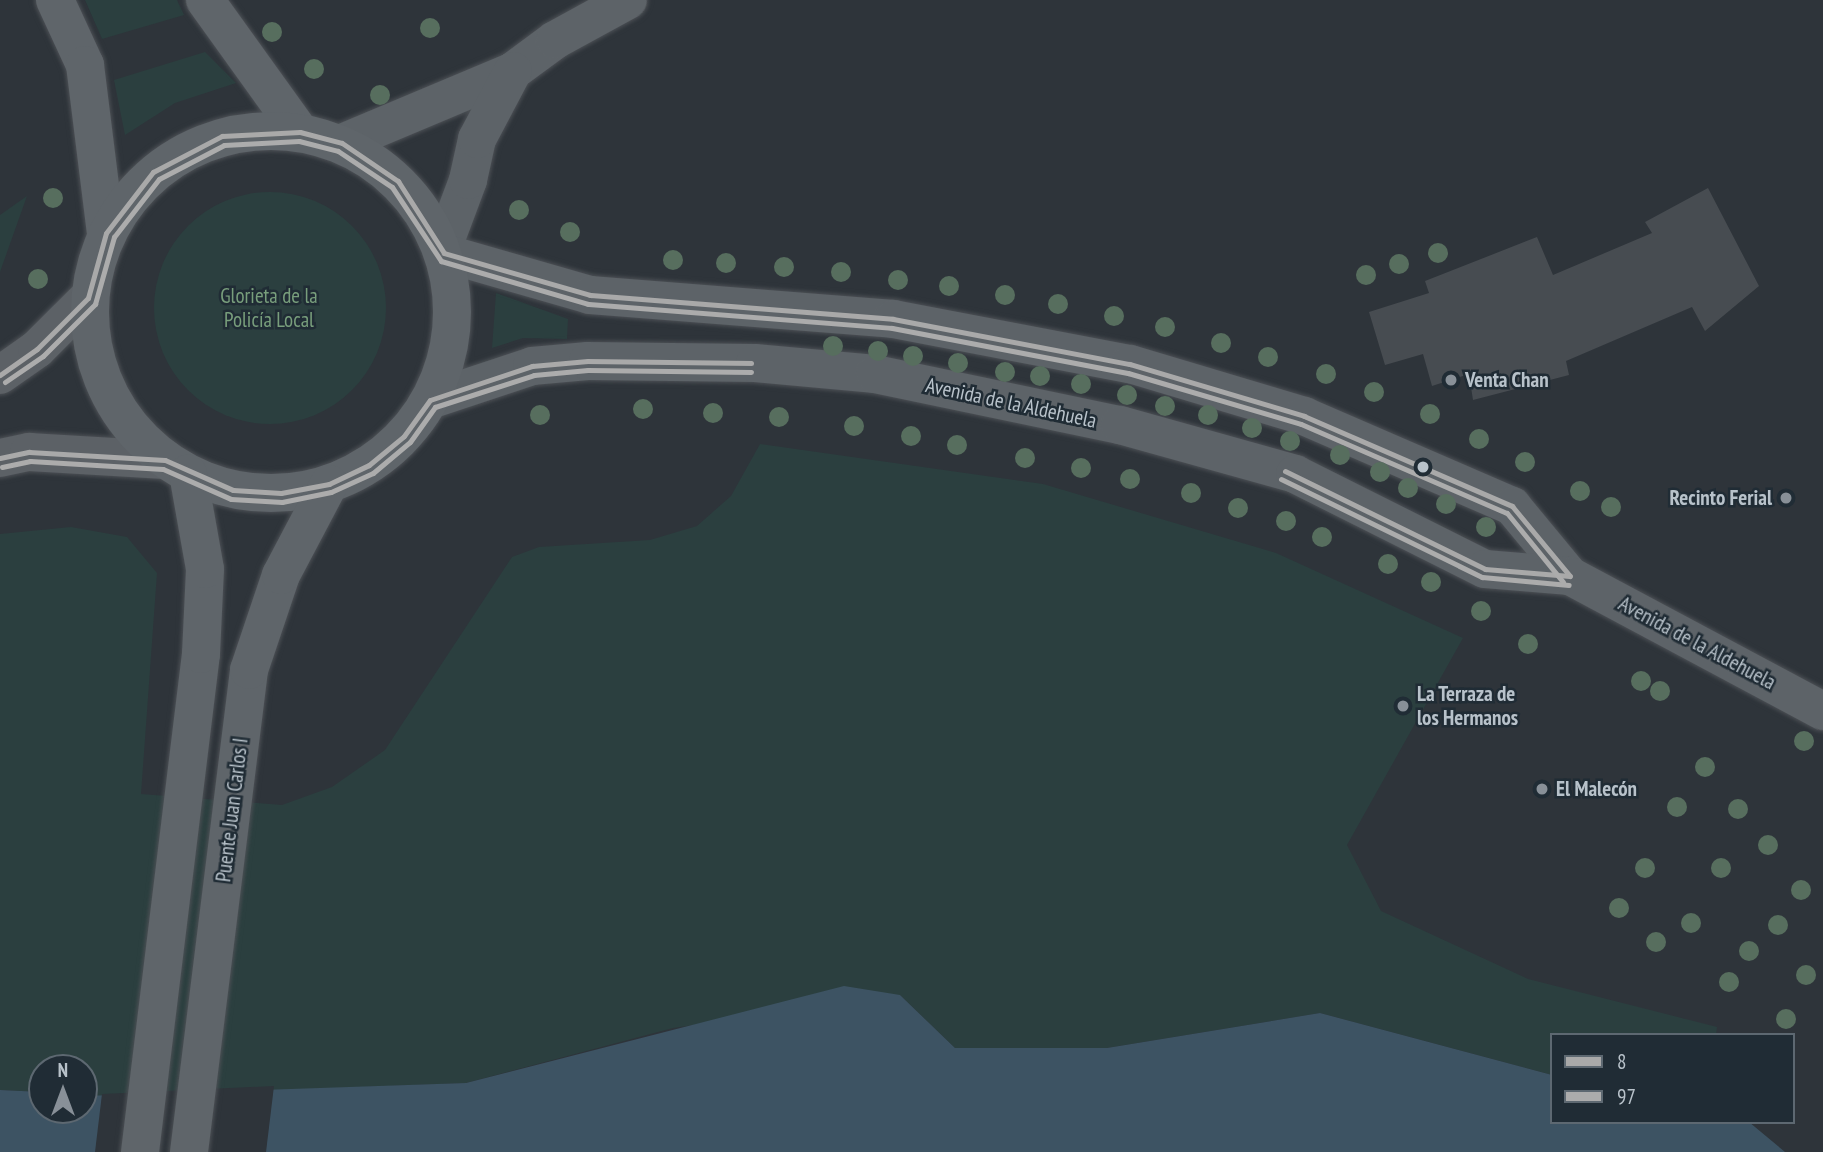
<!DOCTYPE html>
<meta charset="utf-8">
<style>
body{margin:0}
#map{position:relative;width:1823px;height:1152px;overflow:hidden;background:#2e343a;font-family:"PT Sans Narrow",sans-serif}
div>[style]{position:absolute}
.green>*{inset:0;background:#2b3f3f}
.round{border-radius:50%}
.water>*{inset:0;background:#3d5363}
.pier>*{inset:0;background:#2e343a}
.building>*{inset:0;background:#474c51}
.roads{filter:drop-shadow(0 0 2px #4c5055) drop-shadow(0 0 2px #4c5055)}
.minor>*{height:38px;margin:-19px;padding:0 19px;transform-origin:19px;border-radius:19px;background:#5d6368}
.secondary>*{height:38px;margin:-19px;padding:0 19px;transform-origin:19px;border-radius:19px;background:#5c6166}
.primary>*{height:38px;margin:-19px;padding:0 19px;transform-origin:19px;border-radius:19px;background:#5f656a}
.primary>.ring{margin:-19px;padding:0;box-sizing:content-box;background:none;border:38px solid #5f656a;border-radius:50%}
.bus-1>*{height:5px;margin:-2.5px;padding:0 2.5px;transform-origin:2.5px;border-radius:2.5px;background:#a9a9a9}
.bus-2>*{height:5px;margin:-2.5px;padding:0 2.5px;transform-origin:2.5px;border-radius:2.5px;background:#acacac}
.trees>*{width:20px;height:20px;margin:-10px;border-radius:50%;background:#576e5e}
.dots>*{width:19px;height:19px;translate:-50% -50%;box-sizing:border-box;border:4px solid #202c35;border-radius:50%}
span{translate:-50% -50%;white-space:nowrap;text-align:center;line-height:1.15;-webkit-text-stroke:5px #202c35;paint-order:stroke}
.park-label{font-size:21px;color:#789e7c}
.poi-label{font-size:21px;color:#b8c2ca;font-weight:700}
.left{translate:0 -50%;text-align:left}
.right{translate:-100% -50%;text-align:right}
.street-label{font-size:21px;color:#b8c2ca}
.legend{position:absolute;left:1550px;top:1033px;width:245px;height:91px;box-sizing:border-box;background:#202c35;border:2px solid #5d6871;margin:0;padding:9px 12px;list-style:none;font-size:21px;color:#b8c2ca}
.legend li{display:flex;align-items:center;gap:14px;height:35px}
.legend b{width:35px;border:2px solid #5d6871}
.north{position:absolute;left:28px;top:1054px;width:70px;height:70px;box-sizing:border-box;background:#202c35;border:2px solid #5d6871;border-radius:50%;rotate:0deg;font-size:19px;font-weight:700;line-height:28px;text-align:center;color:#b8c2ca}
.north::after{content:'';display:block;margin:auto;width:24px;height:32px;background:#889098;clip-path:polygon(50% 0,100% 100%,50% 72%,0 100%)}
</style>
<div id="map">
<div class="green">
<i style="clip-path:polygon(85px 0,177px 0,184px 15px,102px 39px)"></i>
<i style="clip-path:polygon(205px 52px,236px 83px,175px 103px,125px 135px,114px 80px)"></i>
<i class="round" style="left:154px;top:192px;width:232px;height:232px"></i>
<i style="clip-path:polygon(27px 196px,0 272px,0 215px)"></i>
<i style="clip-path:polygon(496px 293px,568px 319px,567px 339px,523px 338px,492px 348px)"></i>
<i style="clip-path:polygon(760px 444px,1043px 484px,1276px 553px,1463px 638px,1347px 845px,1381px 911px,1528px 979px,1717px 1027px,1716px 1035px,1552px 1035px,1552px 1075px,1320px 1013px,1107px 1048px,955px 1048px,900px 995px,673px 1028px,466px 1083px,106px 1097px,84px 1096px,84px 1068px,42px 1068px,42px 1092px,0 1090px,0 534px,71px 527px,127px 537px,157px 573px,141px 794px,282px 805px,332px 787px,385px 750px,512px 557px,539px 547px,650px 540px,697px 526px,731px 496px)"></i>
</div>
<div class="water">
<i style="clip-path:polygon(844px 986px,900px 995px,955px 1048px,1107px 1048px,1320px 1013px,1552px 1075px,1552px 1122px,1749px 1122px,1785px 1152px,0 1152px,0 1090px,42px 1092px,42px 1110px,84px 1110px,84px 1096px,466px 1083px)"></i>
</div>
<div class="pier">
<i style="clip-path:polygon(274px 1086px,266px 1152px,95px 1152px,102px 1094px)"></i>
</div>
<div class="building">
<i style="clip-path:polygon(1708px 188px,1759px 286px,1705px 331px,1692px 307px,1566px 361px,1569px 375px,1473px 400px,1469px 374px,1432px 386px,1423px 354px,1385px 365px,1369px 312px,1429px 293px,1425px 281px,1537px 237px,1553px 275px,1652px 233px,1645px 222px)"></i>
</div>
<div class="roads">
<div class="minor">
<i style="left:342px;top:143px;width:186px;rotate:-22.8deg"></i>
<i style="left:513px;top:71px;width:52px;rotate:-36.4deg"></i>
<i style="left:555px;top:40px;width:83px;rotate:-28.7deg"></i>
<i style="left:443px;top:247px;width:72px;rotate:-69.5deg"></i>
<i style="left:468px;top:180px;width:42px;rotate:-77.6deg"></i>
<i style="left:477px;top:139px;width:77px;rotate:-62.1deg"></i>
<i style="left:444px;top:253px;width:152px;rotate:16deg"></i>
<i style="left:590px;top:295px;width:304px;rotate:4.5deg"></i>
<i style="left:893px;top:319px;width:241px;rotate:10.8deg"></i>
<i style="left:1130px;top:364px;width:182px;rotate:16.6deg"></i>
<i style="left:1304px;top:416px;width:227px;rotate:23.4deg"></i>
<i style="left:1512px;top:506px;width:91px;rotate:50.4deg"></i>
<i style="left:430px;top:400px;width:108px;rotate:-18.4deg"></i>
<i style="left:532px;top:366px;width:56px;rotate:-5.1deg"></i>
<i style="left:588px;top:361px;width:167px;rotate:0.7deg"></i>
<i style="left:755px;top:363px;width:121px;rotate:5.2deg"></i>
<i style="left:875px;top:374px;width:250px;rotate:11.8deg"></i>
<i style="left:1120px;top:425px;width:182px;rotate:15.6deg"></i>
<i style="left:1295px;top:474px;width:212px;rotate:26.6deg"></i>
<i style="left:1485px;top:569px;width:85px;rotate:4.7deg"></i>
<i style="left:1570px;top:576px;width:287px;rotate:28.1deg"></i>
</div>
<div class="secondary">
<i style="left:0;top:375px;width:45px;rotate:-35.1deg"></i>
<i style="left:37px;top:349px;width:72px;rotate:-45deg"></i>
<i style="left:0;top:458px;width:30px;rotate:-12deg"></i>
<i style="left:29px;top:452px;width:136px;rotate:3.4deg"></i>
</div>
<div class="primary">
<i style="left:55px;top:0;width:72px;rotate:65.2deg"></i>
<i style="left:85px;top:65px;width:169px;rotate:82.9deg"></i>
<i style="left:205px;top:0;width:163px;rotate:54.3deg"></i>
<i class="ring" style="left:90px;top:131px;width:324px;height:324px"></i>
<i style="left:140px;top:1152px;width:502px;rotate:-83.02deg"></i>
<i style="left:201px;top:654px;width:85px;rotate:-87.3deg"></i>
<i style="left:205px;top:569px;width:97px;rotate:-100.1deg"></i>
<i style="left:189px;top:1152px;width:486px;rotate:-82.9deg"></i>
<i style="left:249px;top:670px;width:100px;rotate:-71.4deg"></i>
<i style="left:281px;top:575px;width:103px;rotate:-62.2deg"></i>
</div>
</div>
<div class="bus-1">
<i style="left:0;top:375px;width:45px;rotate:-35.1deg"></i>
<i style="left:37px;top:349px;width:72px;rotate:-45deg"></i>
<i style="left:88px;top:298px;width:67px;rotate:-74.5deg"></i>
<i style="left:106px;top:233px;width:77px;rotate:-52.4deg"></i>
<i style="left:153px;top:172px;width:78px;rotate:-27.6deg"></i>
<i style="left:222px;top:136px;width:78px;rotate:-2.9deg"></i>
<i style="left:300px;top:132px;width:43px;rotate:14.7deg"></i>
<i style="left:342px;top:143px;width:68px;rotate:34.2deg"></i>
<i style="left:398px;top:181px;width:85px;rotate:57.4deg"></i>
<i style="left:444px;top:253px;width:152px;rotate:16deg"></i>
<i style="left:590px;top:295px;width:304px;rotate:4.5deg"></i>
<i style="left:893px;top:319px;width:241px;rotate:10.8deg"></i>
<i style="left:1130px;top:364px;width:182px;rotate:16.6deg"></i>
<i style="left:1304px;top:416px;width:227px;rotate:23.4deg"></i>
<i style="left:1512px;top:506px;width:91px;rotate:50.4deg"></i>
<i style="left:0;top:458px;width:30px;rotate:-12deg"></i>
<i style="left:29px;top:452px;width:136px;rotate:3.4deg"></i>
<i style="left:165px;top:460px;width:74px;rotate:23.8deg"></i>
<i style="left:233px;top:490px;width:48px;rotate:3.6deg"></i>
<i style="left:281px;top:493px;width:49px;rotate:-10.6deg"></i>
<i style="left:329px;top:484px;width:44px;rotate:-25.4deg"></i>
<i style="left:369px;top:465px;width:45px;rotate:-39.6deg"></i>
<i style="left:404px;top:436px;width:44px;rotate:-54.2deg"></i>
<i style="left:430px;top:400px;width:108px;rotate:-18.4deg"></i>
<i style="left:532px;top:366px;width:56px;rotate:-5.1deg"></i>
<i style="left:588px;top:361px;width:163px;rotate:0.7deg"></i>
<i style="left:1285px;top:471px;width:223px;rotate:26.1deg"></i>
<i style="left:1485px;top:569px;width:85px;rotate:4.7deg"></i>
</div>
<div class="bus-2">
<i style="left:5px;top:382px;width:46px;rotate:-34.4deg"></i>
<i style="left:43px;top:356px;width:74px;rotate:-45deg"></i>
<i style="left:95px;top:304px;width:70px;rotate:-74.2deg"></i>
<i style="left:114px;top:237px;width:73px;rotate:-52.2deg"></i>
<i style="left:159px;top:179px;width:73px;rotate:-27.6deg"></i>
<i style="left:224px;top:145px;width:75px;rotate:-3.1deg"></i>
<i style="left:299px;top:141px;width:40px;rotate:14.4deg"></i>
<i style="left:338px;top:151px;width:65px;rotate:33.7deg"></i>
<i style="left:392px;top:187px;width:89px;rotate:56.5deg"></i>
<i style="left:441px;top:261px;width:153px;rotate:16.3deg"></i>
<i style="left:588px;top:304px;width:305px;rotate:4.5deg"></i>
<i style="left:892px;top:328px;width:240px;rotate:10.8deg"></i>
<i style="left:1128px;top:373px;width:180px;rotate:16.4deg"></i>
<i style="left:1301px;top:424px;width:224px;rotate:23.4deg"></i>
<i style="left:1507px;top:513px;width:89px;rotate:50.9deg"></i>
<i style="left:2px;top:467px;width:29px;rotate:-12deg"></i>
<i style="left:30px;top:461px;width:133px;rotate:3.4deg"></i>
<i style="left:163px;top:469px;width:74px;rotate:23.8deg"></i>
<i style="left:231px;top:499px;width:51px;rotate:3.4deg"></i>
<i style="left:282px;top:502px;width:50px;rotate:-11.5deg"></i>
<i style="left:331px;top:492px;width:46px;rotate:-24.3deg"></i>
<i style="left:373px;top:473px;width:48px;rotate:-40deg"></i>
<i style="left:410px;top:442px;width:43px;rotate:-54.5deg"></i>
<i style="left:435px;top:407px;width:104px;rotate:-17.9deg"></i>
<i style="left:534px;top:375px;width:54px;rotate:-5.3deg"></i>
<i style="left:588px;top:370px;width:163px;rotate:0.7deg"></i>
<i style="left:1281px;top:479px;width:224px;rotate:26deg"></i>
<i style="left:1482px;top:577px;width:87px;rotate:5.3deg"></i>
</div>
<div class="trees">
<i style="left:430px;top:28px"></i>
<i style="left:272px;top:32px"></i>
<i style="left:314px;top:69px"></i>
<i style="left:380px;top:95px"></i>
<i style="left:53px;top:198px"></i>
<i style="left:519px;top:210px"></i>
<i style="left:570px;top:232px"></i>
<i style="left:1438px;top:253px"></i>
<i style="left:673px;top:260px"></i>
<i style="left:726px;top:263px"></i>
<i style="left:1399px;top:264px"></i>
<i style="left:784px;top:267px"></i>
<i style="left:841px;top:272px"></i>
<i style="left:1366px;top:275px"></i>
<i style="left:38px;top:279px"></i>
<i style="left:898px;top:280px"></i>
<i style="left:949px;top:286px"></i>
<i style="left:1005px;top:295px"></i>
<i style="left:1058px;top:304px"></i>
<i style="left:1114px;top:316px"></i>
<i style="left:1165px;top:327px"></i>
<i style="left:1221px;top:343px"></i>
<i style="left:833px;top:346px"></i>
<i style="left:878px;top:351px"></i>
<i style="left:913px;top:356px"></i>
<i style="left:1268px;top:357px"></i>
<i style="left:958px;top:363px"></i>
<i style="left:1005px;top:372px"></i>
<i style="left:1326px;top:374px"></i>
<i style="left:1040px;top:376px"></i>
<i style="left:1081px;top:384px"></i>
<i style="left:1374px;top:392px"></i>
<i style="left:1127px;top:395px"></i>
<i style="left:1165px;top:406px"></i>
<i style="left:643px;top:409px"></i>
<i style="left:713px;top:413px"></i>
<i style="left:1430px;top:414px"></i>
<i style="left:540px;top:415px"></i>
<i style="left:1208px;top:415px"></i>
<i style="left:779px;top:417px"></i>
<i style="left:854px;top:426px"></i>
<i style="left:1252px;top:428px"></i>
<i style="left:911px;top:436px"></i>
<i style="left:1479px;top:439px"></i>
<i style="left:1290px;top:441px"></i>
<i style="left:957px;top:445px"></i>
<i style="left:1340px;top:455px"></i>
<i style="left:1025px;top:458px"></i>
<i style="left:1525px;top:462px"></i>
<i style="left:1081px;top:468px"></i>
<i style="left:1380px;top:472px"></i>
<i style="left:1130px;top:479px"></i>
<i style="left:1408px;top:488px"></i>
<i style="left:1580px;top:491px"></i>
<i style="left:1191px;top:493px"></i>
<i style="left:1446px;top:504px"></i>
<i style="left:1611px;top:507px"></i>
<i style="left:1238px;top:508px"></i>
<i style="left:1286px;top:521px"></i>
<i style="left:1486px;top:527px"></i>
<i style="left:1322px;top:537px"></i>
<i style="left:1388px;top:564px"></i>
<i style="left:1431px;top:582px"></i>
<i style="left:1481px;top:611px"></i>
<i style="left:1528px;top:644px"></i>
<i style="left:1641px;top:681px"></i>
<i style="left:1660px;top:691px"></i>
<i style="left:1804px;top:741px"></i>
<i style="left:1705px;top:767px"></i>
<i style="left:1677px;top:807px"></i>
<i style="left:1738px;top:809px"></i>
<i style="left:1768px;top:845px"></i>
<i style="left:1645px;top:868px"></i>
<i style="left:1721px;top:868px"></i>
<i style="left:1801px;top:890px"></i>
<i style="left:1619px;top:908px"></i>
<i style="left:1691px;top:923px"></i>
<i style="left:1778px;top:925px"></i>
<i style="left:1656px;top:942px"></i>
<i style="left:1749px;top:951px"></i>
<i style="left:1806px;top:975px"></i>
<i style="left:1729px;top:982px"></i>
<i style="left:1786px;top:1019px"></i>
</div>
<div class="dots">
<i style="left:1451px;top:380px;background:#889098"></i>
<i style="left:1423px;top:467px;background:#b8c2ca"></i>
<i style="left:1786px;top:498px;background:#889098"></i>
<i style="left:1403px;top:706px;background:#889098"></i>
<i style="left:1542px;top:789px;background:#889098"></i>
</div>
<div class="park-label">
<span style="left:269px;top:308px">Glorieta de la<br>Policía Local</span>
</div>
<div class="poi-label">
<span class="left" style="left:1465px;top:380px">Venta Chan</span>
<span class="right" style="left:1772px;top:498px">Recinto Ferial</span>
<span class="left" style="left:1417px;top:706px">La Terraza de<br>los Hermanos</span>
<span class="left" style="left:1556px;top:789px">El Malecón</span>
</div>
<div class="street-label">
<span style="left:1011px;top:403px;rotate:12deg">Avenida de la Aldehuela</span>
<span style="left:1697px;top:643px;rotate:28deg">Avenida de la Aldehuela</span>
<span style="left:232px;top:810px;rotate:-83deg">Puente Juan Carlos I</span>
</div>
<ul class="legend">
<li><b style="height:9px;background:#a9a9a9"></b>8</li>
<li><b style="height:9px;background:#acacac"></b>97</li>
</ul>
<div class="north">N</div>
</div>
